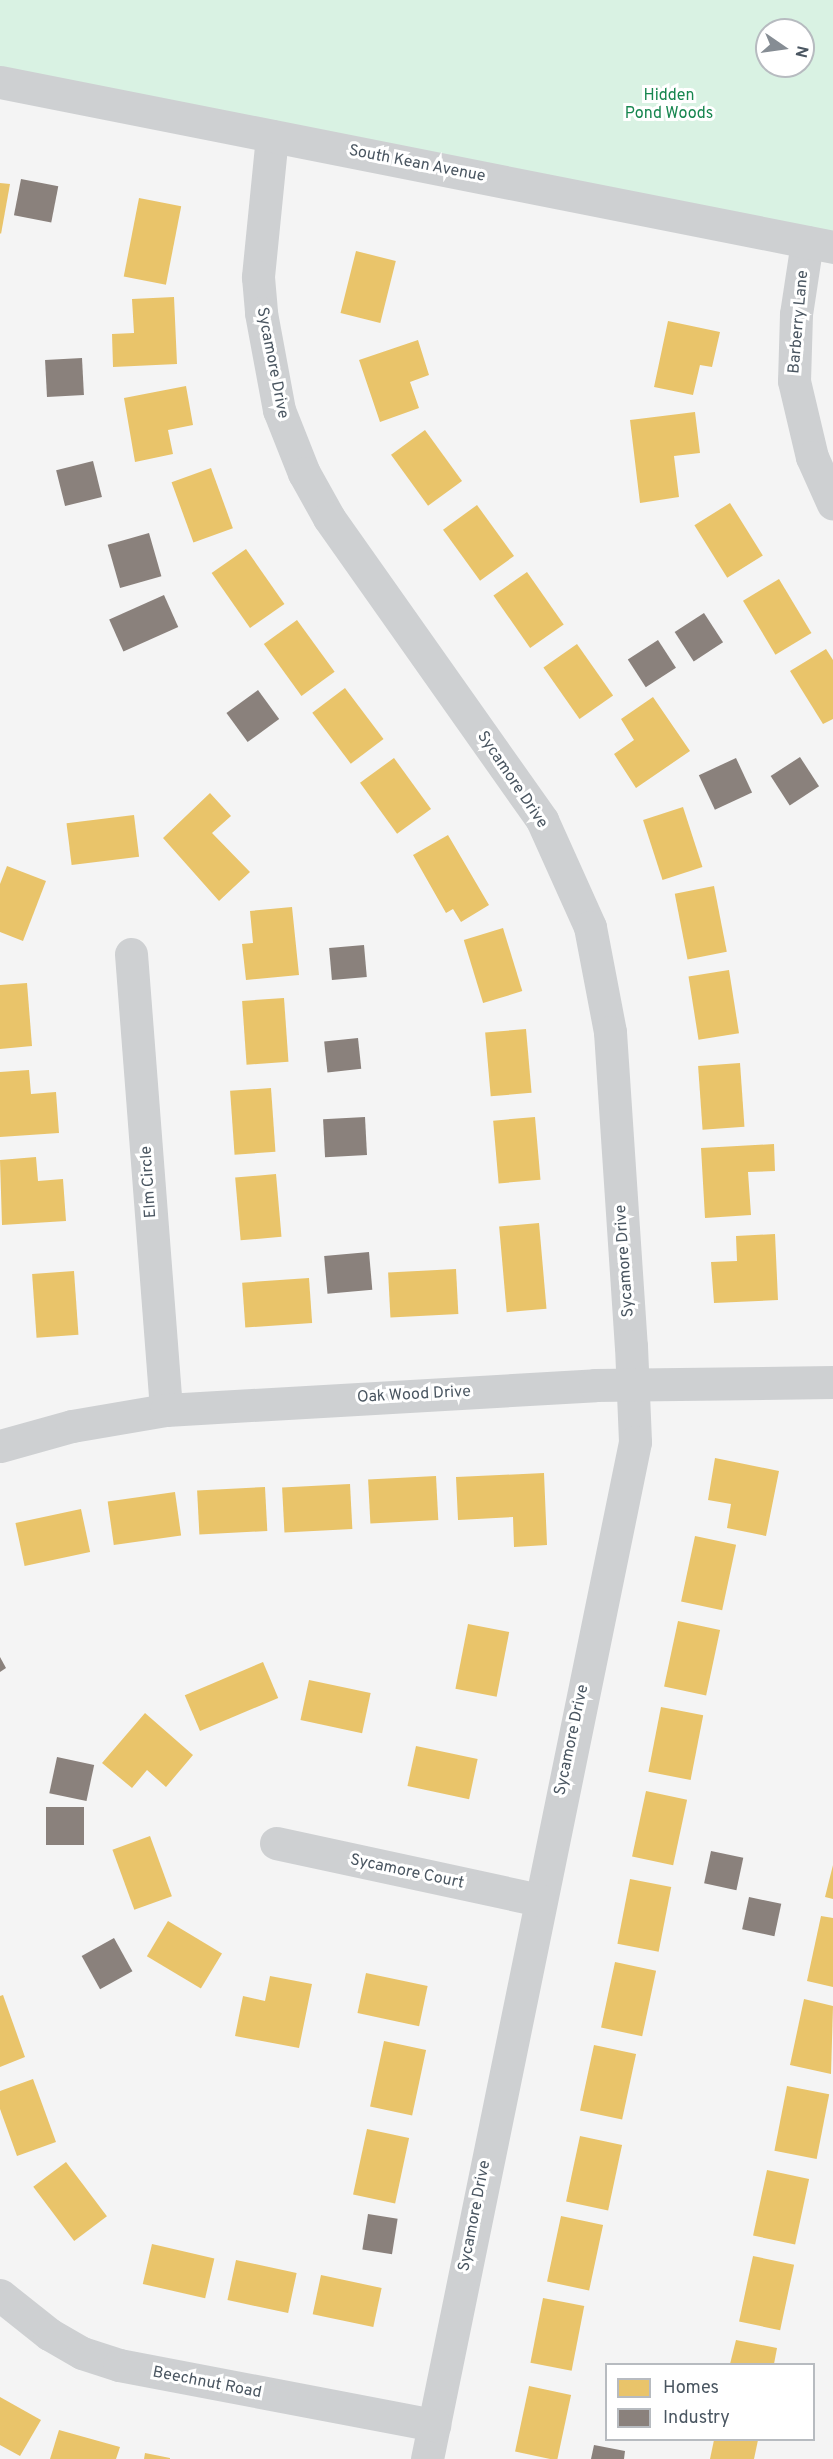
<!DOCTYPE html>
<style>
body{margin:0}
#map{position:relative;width:833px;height:2459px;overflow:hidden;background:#f4f4f4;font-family:Overpass,sans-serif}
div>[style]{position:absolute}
.green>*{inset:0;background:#d9f2e3}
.homes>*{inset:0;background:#e9c46a;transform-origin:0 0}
.industry>*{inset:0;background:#8a817c;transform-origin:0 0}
.minor>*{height:33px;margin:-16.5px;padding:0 16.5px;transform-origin:16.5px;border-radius:16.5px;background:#ced0d2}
.tertiary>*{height:33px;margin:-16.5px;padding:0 16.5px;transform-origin:16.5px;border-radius:16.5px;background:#ced0d2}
span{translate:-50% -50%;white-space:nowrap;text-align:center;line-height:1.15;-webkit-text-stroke:6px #fff;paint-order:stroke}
.park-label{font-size:16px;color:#17864f}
.street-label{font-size:16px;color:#4a5661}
.legend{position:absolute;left:605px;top:2363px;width:210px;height:78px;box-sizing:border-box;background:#fff;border:2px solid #b7bbc0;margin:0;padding:8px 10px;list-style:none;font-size:18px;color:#4a5661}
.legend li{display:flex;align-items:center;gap:12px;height:30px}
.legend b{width:30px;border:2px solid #b7bbc0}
.north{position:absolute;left:755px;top:18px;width:60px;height:60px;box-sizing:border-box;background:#fff;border:2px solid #b7bbc0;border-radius:50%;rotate:103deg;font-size:16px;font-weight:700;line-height:24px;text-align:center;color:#4a5661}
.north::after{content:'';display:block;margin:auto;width:21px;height:27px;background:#868d94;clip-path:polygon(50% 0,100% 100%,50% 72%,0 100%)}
</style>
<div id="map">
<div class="green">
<i style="clip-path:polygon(evenodd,0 0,833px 0,833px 244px,0 79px,0 0,767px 30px,803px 30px,803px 66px,767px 66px,767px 30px)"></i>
</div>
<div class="homes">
<i style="clip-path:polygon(0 183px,10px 184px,1px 234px,0 233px)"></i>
<i style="left:139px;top:198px;width:43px;height:80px;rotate:11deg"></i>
<i style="left:356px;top:251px;width:41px;height:64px;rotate:14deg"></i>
<i style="clip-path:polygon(174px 297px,177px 364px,113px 367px,112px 334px,134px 333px,132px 299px)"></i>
<i style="clip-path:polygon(668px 321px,720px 332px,712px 367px,700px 365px,693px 395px,654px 387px)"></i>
<i style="clip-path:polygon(418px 340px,429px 375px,410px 382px,419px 408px,380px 422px,359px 360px)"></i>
<i style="clip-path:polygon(186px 386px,193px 425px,168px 430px,173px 454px,135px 462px,124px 398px)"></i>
<i style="clip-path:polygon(695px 412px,700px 453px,674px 456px,679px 497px,640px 503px,630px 420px)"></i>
<i style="left:425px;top:430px;width:63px;height:42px;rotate:54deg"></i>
<i style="left:211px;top:468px;width:64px;height:42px;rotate:70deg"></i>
<i style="left:730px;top:503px;width:62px;height:42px;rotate:58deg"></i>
<i style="left:477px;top:505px;width:63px;height:42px;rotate:54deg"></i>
<i style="left:246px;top:549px;width:67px;height:42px;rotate:55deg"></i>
<i style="left:527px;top:572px;width:64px;height:41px;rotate:55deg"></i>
<i style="left:779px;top:579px;width:63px;height:42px;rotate:59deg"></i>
<i style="left:297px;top:620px;width:64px;height:41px;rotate:54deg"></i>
<i style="left:577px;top:644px;width:63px;height:41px;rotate:55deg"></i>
<i style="clip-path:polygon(826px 649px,833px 660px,833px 719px,823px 724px,790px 671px)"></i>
<i style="left:345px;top:688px;width:64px;height:41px;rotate:53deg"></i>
<i style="clip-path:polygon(653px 697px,690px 751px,636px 788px,614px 754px,634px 740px,621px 719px)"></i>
<i style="left:394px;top:758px;width:63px;height:42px;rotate:54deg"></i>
<i style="clip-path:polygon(210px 793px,231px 816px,212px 833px,250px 872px,219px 901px,163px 838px)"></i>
<i style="left:683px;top:807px;width:63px;height:42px;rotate:72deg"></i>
<i style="left:134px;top:815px;width:42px;height:68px;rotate:83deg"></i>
<i style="clip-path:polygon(448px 835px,489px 905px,461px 922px,453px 909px,446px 913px,413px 855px)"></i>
<i style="clip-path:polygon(7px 866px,46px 881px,23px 941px,0 932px,0 884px)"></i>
<i style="left:714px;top:886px;width:67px;height:40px;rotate:79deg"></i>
<i style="clip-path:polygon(292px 907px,299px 975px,246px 980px,242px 944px,253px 943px,250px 911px)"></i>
<i style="left:503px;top:928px;width:66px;height:41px;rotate:73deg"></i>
<i style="left:729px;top:970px;width:64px;height:41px;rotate:81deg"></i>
<i style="clip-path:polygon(27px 983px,32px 1046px,0 1049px,0 985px)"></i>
<i style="left:284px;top:998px;width:64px;height:42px;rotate:86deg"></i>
<i style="left:526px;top:1029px;width:64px;height:41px;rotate:85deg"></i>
<i style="left:740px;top:1063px;width:64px;height:42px;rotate:86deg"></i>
<i style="clip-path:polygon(29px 1070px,31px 1094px,56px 1092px,59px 1133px,0 1137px,0 1072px)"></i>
<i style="left:271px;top:1088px;width:64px;height:41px;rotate:86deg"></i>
<i style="left:535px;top:1117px;width:63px;height:42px;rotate:85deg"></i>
<i style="clip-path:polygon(774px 1144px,775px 1171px,748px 1172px,751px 1215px,705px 1218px,701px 1148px)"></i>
<i style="clip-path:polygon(36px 1157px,38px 1181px,63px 1179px,66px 1221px,2px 1225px,0 1160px)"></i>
<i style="left:276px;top:1174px;width:63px;height:41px;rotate:85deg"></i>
<i style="left:539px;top:1223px;width:86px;height:40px;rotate:85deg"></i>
<i style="clip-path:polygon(775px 1234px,778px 1300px,714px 1303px,711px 1262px,737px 1261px,736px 1236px)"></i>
<i style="left:456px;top:1269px;width:45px;height:68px;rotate:87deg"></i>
<i style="left:74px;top:1271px;width:64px;height:42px;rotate:86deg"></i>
<i style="left:309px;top:1278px;width:45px;height:67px;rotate:86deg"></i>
<i style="clip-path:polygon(715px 1458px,779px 1471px,766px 1536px,727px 1528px,731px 1504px,708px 1500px)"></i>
<i style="clip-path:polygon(544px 1473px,547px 1545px,514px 1547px,513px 1517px,458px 1520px,456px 1477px)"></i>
<i style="left:436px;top:1476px;width:44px;height:68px;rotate:87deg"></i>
<i style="left:350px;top:1484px;width:45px;height:68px;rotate:87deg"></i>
<i style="left:265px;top:1487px;width:44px;height:68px;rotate:87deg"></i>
<i style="left:175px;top:1492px;width:44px;height:68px;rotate:82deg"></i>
<i style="left:81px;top:1509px;width:44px;height:67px;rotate:78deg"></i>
<i style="left:695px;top:1536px;width:42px;height:67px;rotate:12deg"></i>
<i style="left:678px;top:1621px;width:43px;height:67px;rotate:12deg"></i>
<i style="left:468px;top:1624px;width:42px;height:66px;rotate:11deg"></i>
<i style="left:263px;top:1662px;width:39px;height:85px;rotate:67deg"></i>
<i style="left:309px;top:1680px;width:63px;height:41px;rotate:12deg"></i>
<i style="left:661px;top:1707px;width:43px;height:66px;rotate:11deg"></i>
<i style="clip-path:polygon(145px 1713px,193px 1755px,166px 1787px,147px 1770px,132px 1788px,102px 1763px)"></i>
<i style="left:416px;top:1746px;width:63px;height:41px;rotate:12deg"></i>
<i style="left:646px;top:1791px;width:42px;height:67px;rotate:12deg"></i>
<i style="left:150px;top:1836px;width:64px;height:40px;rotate:70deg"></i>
<i style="clip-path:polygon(833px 1865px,833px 1899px,825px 1897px)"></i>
<i style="left:630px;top:1879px;width:42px;height:66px;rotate:11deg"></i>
<i style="clip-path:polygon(821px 1916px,833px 1918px,833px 1987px,807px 1981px)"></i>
<i style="left:168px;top:1921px;width:63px;height:41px;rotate:31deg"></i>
<i style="left:615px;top:1962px;width:42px;height:67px;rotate:12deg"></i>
<i style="left:366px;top:1973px;width:63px;height:41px;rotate:12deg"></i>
<i style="clip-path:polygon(270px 1976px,312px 1984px,299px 2048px,235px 2036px,243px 1996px,265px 2001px)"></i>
<i style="clip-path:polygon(3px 1995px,25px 2057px,0 2067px,0 1996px)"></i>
<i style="clip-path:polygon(804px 1999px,833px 2006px,831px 2074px,790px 2065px)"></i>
<i style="left:384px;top:2041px;width:43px;height:67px;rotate:12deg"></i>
<i style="left:594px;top:2045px;width:43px;height:67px;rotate:12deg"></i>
<i style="clip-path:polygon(33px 2079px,56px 2142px,17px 2156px,0 2109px,0 2091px)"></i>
<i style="left:787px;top:2086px;width:43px;height:66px;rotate:11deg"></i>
<i style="left:367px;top:2129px;width:43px;height:67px;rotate:12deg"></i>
<i style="left:580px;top:2136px;width:43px;height:67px;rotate:12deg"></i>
<i style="left:66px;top:2162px;width:68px;height:41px;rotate:53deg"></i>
<i style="left:767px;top:2170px;width:43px;height:67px;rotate:12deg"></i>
<i style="left:561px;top:2216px;width:43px;height:67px;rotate:12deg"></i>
<i style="left:152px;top:2244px;width:64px;height:41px;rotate:13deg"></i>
<i style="left:753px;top:2256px;width:42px;height:67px;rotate:12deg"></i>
<i style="left:236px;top:2260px;width:62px;height:41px;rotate:12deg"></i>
<i style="left:321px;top:2275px;width:62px;height:40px;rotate:12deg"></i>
<i style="left:543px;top:2298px;width:42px;height:66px;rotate:11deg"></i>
<i style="clip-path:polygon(736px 2340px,777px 2348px,774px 2364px,730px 2364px)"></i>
<i style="left:529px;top:2386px;width:43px;height:67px;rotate:12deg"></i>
<i style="clip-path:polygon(0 2397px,41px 2420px,20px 2456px,0 2445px)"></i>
<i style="clip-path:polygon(59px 2430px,120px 2447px,116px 2459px,50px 2459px)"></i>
<i style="clip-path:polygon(714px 2440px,758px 2440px,754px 2459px,710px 2459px)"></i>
<i style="clip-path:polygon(145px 2453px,170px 2458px,170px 2459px,144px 2459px)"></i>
</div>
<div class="industry">
<i style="left:21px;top:179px;width:38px;height:37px;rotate:11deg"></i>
<i style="left:82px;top:358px;width:37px;height:37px;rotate:87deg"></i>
<i style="left:93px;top:461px;width:37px;height:38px;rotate:76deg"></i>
<i style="left:149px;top:533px;width:45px;height:43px;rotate:74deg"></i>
<i style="left:164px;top:595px;width:35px;height:60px;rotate:66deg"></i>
<i style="left:704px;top:613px;width:35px;height:35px;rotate:57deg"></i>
<i style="left:658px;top:640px;width:33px;height:36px;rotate:57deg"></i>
<i style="left:258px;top:690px;width:36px;height:39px;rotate:54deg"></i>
<i style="left:800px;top:757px;width:35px;height:35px;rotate:57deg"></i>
<i style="left:736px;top:758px;width:38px;height:41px;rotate:65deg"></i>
<i style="left:364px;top:945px;width:32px;height:35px;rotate:85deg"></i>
<i style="left:358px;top:1038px;width:31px;height:34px;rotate:84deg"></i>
<i style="left:365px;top:1117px;width:38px;height:42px;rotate:87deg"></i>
<i style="left:369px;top:1252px;width:38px;height:45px;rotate:85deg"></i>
<i style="clip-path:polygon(0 1657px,6px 1668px,0 1672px)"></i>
<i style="left:57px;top:1757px;width:38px;height:37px;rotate:12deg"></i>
<i style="left:46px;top:1807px;width:38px;height:38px"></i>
<i style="left:711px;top:1851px;width:33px;height:33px;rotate:12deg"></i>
<i style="left:749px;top:1897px;width:33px;height:33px;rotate:12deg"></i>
<i style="left:114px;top:1938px;width:38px;height:37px;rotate:61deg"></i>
<i style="left:368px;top:2214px;width:30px;height:36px;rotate:9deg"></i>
<i style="clip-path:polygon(594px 2445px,625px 2451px,624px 2459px,591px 2459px)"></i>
</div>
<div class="minor">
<i style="left:272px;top:136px;width:142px;rotate:95.7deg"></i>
<i style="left:258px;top:277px;width:36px;rotate:85deg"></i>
<i style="left:261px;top:313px;width:99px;rotate:79.5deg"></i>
<i style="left:279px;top:410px;width:68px;rotate:68.4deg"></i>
<i style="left:304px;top:473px;width:51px;rotate:60.9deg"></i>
<i style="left:329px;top:518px;width:370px;rotate:54.8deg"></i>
<i style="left:542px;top:820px;width:117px;rotate:65.8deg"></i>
<i style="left:590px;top:927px;width:107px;rotate:79.2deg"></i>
<i style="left:610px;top:1032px;width:315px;rotate:86.2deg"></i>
<i style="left:631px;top:1346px;width:96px;rotate:87.6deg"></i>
<i style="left:635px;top:1442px;width:1038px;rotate:101.56deg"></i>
<i style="left:807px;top:242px;width:73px;rotate:98.7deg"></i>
<i style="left:796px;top:314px;width:67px;rotate:91.7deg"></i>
<i style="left:794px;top:381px;width:78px;rotate:76.7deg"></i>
<i style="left:812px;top:457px;width:51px;rotate:65.9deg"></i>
<i style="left:131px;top:954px;width:457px;rotate:85.6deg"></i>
<i style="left:0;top:1446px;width:75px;rotate:-15.5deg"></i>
<i style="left:72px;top:1426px;width:95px;rotate:-9.7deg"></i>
<i style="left:166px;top:1410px;width:430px;rotate:-3.3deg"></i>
<i style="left:595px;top:1385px;width:238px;rotate:-0.7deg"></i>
<i style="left:276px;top:1843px;width:269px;rotate:12.2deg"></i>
<i style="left:0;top:2295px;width:63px;rotate:38.5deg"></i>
<i style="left:49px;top:2334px;width:38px;rotate:30deg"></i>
<i style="left:82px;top:2353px;width:39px;rotate:18deg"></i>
<i style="left:119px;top:2365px;width:321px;rotate:10.8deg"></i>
</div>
<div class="tertiary">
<i style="left:0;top:82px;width:849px;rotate:11.2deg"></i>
</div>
<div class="park-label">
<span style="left:669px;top:105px">Hidden<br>Pond Woods</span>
</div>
<div class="street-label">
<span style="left:417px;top:164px;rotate:11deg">South Kean Avenue</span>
<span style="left:799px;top:322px;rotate:-85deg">Barberry Lane</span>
<span style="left:272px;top:363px;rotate:79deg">Sycamore Drive</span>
<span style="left:512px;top:780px;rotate:56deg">Sycamore Drive</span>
<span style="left:149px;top:1182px;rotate:-94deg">Elm Circle</span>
<span style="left:625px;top:1261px;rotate:-94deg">Sycamore Drive</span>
<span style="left:414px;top:1395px;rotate:-3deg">Oak Wood Drive</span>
<span style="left:572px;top:1740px;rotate:-78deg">Sycamore Drive</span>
<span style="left:407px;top:1872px;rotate:12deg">Sycamore Court</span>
<span style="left:475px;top:2216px;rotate:-79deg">Sycamore Drive</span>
<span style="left:207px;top:2383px;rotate:11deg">Beechnut Road</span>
</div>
<ul class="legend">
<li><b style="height:16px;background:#e9c46a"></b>Homes</li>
<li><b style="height:16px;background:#8a817c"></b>Industry</li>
</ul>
<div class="north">N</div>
</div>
